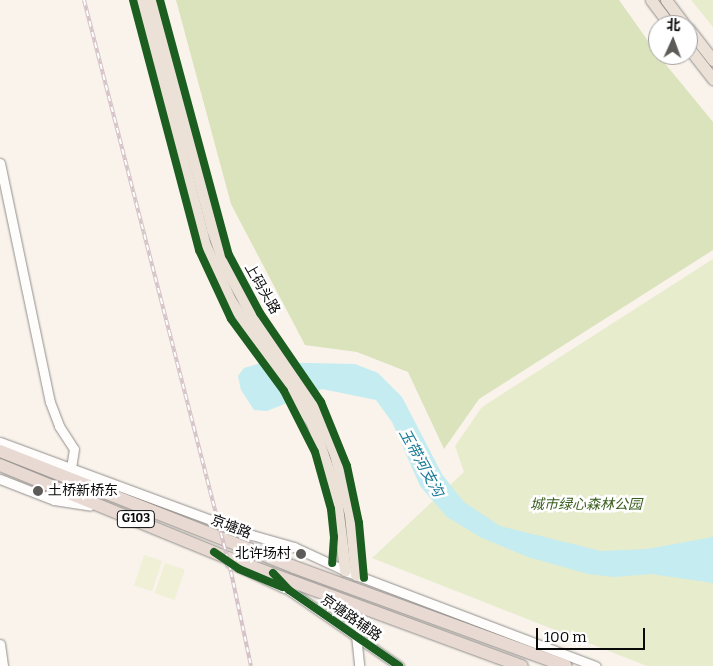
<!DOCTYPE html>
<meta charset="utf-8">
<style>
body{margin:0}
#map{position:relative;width:713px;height:666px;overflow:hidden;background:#f9f3ec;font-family:Bitter,"Noto Sans SC",serif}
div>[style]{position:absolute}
.green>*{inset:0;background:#e7eccd}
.forest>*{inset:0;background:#dae3bb}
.pitch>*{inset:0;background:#f0f0d6;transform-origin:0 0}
.water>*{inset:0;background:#c4ecf1}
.roads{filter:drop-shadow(0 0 1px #918e8b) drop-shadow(0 0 1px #918e8b)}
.minor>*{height:9px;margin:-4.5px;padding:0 4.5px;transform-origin:4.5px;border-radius:4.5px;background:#fefdfc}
.major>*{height:11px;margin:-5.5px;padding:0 5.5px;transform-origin:5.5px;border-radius:5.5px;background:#ebe1d7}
.highway>*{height:12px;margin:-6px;padding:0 6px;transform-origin:6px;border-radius:6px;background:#e8d9d2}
.rail>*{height:4px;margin-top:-2px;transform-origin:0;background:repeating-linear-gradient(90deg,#fff 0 5.5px,#d5c3c7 0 11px);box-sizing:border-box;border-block:1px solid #d5c3c7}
.cycleway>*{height:8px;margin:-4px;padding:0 4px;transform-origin:4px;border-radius:4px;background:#1b5e20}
.dots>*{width:14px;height:14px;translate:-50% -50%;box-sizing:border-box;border:2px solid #fff;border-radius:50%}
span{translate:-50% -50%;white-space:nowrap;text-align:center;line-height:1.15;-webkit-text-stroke:5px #fff;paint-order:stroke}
.shield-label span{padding:1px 4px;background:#fff;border:1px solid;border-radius:4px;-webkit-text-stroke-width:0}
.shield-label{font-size:12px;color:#090909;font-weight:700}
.street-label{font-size:14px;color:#090909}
.poi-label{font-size:14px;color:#090909}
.left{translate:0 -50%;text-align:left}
.right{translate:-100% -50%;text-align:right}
.park-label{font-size:14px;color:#395d1d;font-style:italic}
.water-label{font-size:15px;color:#197b95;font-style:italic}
.north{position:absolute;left:648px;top:15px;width:50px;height:50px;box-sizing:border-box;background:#fff;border:1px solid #9d9d9d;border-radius:50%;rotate:2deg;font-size:14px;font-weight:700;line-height:20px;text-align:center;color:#090909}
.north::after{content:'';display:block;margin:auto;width:18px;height:22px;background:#5d5b58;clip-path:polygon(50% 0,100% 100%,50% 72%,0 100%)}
.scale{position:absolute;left:536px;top:628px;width:109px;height:22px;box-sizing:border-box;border:2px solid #090909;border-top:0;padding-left:6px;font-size:15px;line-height:18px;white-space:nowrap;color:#090909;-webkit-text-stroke:4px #fff;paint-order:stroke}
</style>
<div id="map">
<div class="green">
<i style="clip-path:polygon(691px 0,713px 0,713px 27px)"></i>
<i style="clip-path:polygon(713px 259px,713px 666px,647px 666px,372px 558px,464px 472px,455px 446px,482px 407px)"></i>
</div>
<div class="forest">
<i style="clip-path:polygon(176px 0,619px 0,658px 55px,713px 122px,713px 250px,479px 399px,444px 449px,408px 372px,357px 352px,305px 345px,231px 204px)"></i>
</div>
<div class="pitch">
<i style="left:144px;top:555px;width:19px;height:32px;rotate:18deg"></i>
<i style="left:165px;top:563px;width:21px;height:32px;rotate:19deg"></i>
</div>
<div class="water">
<i style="clip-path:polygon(264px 362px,355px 364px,378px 373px,402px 397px,442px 474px,455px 491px,464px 502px,500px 526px,601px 551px,647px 549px,713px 537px,713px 583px,651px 574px,614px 577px,588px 574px,528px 557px,482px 538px,447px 517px,420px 486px,392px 422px,376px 400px,322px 389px,267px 411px,254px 410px,241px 390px,238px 376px,244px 368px)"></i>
</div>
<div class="roads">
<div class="minor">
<i style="left:0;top:163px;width:244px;rotate:78.2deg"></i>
<i style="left:50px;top:402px;width:26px;rotate:69deg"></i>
<i style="left:59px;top:426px;width:27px;rotate:57deg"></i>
<i style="left:74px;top:449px;width:24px;rotate:99deg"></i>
<i style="left:0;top:442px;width:269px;rotate:20.3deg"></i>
<i style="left:252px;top:535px;width:44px;rotate:15.9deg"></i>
<i style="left:294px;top:547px;width:60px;rotate:24.8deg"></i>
<i style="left:348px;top:572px;width:265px;rotate:20.8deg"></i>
<i style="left:0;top:479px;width:58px;rotate:21.3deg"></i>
<i style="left:54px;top:500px;width:36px;rotate:9deg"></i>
<i style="left:230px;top:563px;width:60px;rotate:24.8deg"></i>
<i style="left:276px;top:577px;width:18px;rotate:45deg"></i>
<i style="left:289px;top:590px;width:134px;rotate:34.6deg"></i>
<i style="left:356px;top:635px;width:31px;rotate:84deg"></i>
<i style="left:0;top:644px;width:22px;rotate:82deg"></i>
</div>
<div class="major">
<i style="left:142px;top:0;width:253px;rotate:75.6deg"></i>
<i style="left:205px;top:245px;width:60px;rotate:65.6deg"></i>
<i style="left:230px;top:300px;width:148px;rotate:56.3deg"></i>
<i style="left:312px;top:423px;width:71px;rotate:71.1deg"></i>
<i style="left:335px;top:490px;width:81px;rotate:82.9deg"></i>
<i style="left:152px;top:0;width:237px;rotate:75.3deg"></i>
<i style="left:212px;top:229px;width:37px;rotate:71deg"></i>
<i style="left:224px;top:264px;width:55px;rotate:61.6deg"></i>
<i style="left:250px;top:312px;width:118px;rotate:56deg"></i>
<i style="left:316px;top:410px;width:48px;rotate:66.6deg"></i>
<i style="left:335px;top:454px;width:62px;rotate:76deg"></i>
<i style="left:350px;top:514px;width:61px;rotate:84.4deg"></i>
<i style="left:651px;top:0;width:31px;rotate:53deg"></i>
<i style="left:666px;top:0;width:31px;rotate:53deg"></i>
<i style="left:688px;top:28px;width:41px;rotate:52deg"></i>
<i style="left:688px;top:47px;width:41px;rotate:52deg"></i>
</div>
<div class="highway">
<i style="left:0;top:451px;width:316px;rotate:21.5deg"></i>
<i style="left:294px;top:567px;width:289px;rotate:20deg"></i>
<i style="left:0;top:465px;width:246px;rotate:22.2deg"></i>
<i style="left:228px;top:558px;width:313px;rotate:20.2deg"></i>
</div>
</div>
<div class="rail">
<i style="left:84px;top:0;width:591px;rotate:75.59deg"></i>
<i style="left:231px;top:572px;width:96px;rotate:78deg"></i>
</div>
<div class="cycleway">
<i style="left:133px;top:0;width:259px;rotate:75.2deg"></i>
<i style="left:199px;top:250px;width:76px;rotate:65.1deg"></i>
<i style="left:231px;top:319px;width:89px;rotate:53.6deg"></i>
<i style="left:284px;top:391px;width:68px;rotate:63.1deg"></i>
<i style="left:315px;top:452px;width:59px;rotate:74.3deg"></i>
<i style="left:331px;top:509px;width:28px;rotate:84deg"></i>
<i style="left:334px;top:537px;width:26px;rotate:94deg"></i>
<i style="left:160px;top:0;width:264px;rotate:74.9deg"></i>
<i style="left:229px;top:255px;width:66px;rotate:61.9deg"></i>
<i style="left:260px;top:313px;width:108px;rotate:55.6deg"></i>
<i style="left:321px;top:402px;width:69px;rotate:67.9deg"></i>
<i style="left:347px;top:466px;width:58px;rotate:78.1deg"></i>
<i style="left:359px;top:523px;width:55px;rotate:84.8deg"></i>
<i style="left:214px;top:552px;width:30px;rotate:34deg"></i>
<i style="left:239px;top:569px;width:47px;rotate:22.7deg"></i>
<i style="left:273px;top:573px;width:23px;rotate:47deg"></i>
<i style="left:289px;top:590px;width:134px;rotate:34.6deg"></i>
</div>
<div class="dots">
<i style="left:38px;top:491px;background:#5d5b58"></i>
<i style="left:301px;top:554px;background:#5d5b58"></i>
</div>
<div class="shield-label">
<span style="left:136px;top:519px">G103</span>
</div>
<div class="street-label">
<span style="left:262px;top:289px;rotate:60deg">上码头路</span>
<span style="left:231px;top:527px;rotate:21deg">京塘路</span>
<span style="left:351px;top:618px;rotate:35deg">京塘路辅路</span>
</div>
<div class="poi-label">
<span class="left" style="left:48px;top:491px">土桥新桥东</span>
<span class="right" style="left:291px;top:554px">北许场村</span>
</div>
<div class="park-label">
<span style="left:586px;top:505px">城市绿心森林公园</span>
</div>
<div class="water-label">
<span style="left:421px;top:463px;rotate:61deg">玉带河支沟</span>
</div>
<div class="north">北</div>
<div class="scale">100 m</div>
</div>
